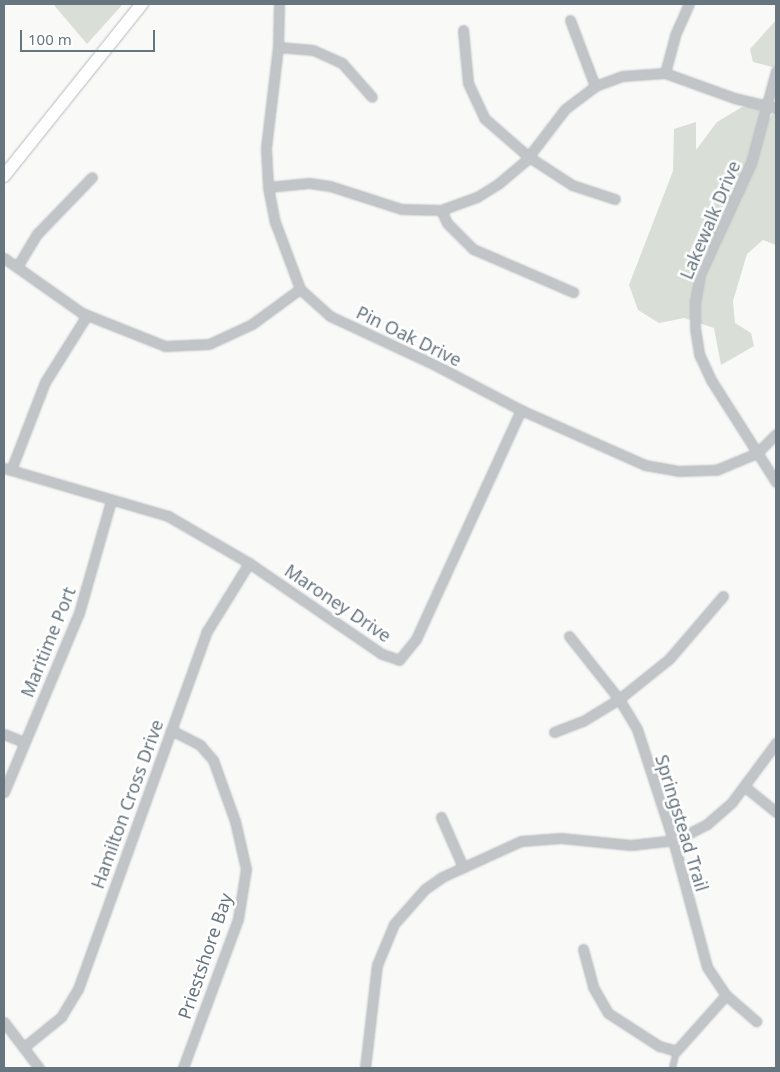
<!DOCTYPE html>
<style>
body{margin:0}
#map{position:relative;width:780px;height:1072px;overflow:hidden;background:#f9f9f8;font-family:"Noto Sans",sans-serif}
div>[style]{position:absolute}
.green>*{inset:0;background:#d9ded7}
.roads{filter:drop-shadow(0 0 1px #b4b9bd) drop-shadow(0 0 1px #b4b9bd)}
.lane>*{height:4.5px;margin:-2.25px;padding:0 2.25px;transform-origin:2.25px;border-radius:2.25px;background:#c1c5c8}
.street>*{height:9px;margin:-4.5px;padding:0 4.5px;transform-origin:4.5px;border-radius:4.5px;background:#c1c5c8}
.secondary>*{height:12px;margin:-6px;padding:0 6px;transform-origin:6px;border-radius:6px;background:#fff}
span{translate:-50% -50%;white-space:nowrap;text-align:center;line-height:1.15;-webkit-text-stroke:5px #fff;paint-order:stroke}
.street-label{font-size:18px;color:#67757f}
.frame{position:absolute;inset:0;border:5px solid #67757f;pointer-events:none}
.scale{position:absolute;left:20px;top:30px;width:135px;height:22px;box-sizing:border-box;border:2px solid #67757f;border-top:0;padding-left:6px;font-size:15px;line-height:18px;white-space:nowrap;color:#67757f;-webkit-text-stroke:4px #fff;paint-order:stroke}
</style>
<div id="map">
<div class="green">
<i style="clip-path:polygon(53px 4px,123px 4px,87px 44px)"></i>
<i style="clip-path:polygon(776px 20px,776px 68px,753px 62px,750px 49px)"></i>
<i style="clip-path:polygon(776px 102px,776px 245px,763px 240px,747px 254px,733px 301px,735px 323px,751px 333px,754px 346px,721px 365px,714px 328px,684px 318px,659px 323px,638px 310px,629px 285px,673px 171px,674px 129px,696px 122px,696px 150px,717px 122px,742px 107px,755px 106px,769px 119px,776px 110px)"></i>
</div>
<div class="roads">
<div class="lane">
<i style="left:672px;top:1068px;width:17px;rotate:-77deg"></i>
</div>
<div class="street">
<i style="left:279px;top:4px;width:43px;rotate:91.3deg"></i>
<i style="left:278px;top:47px;width:102px;rotate:96.8deg"></i>
<i style="left:266px;top:148px;width:39px;rotate:87deg"></i>
<i style="left:268px;top:187px;width:36px;rotate:79deg"></i>
<i style="left:275px;top:222px;width:72px;rotate:69.5deg"></i>
<i style="left:300px;top:289px;width:40px;rotate:42deg"></i>
<i style="left:330px;top:316px;width:116px;rotate:25deg"></i>
<i style="left:435px;top:365px;width:97px;rotate:27.6deg"></i>
<i style="left:521px;top:410px;width:136px;rotate:23.9deg"></i>
<i style="left:645px;top:465px;width:34px;rotate:10deg"></i>
<i style="left:678px;top:471px;width:38px;rotate:-2deg"></i>
<i style="left:716px;top:470px;width:44px;rotate:-22.5deg"></i>
<i style="left:757px;top:453px;width:27px;rotate:-45deg"></i>
<i style="left:570px;top:20px;width:71px;rotate:69.3deg"></i>
<i style="left:463px;top:30px;width:53px;rotate:84.6deg"></i>
<i style="left:468px;top:83px;width:38px;rotate:65deg"></i>
<i style="left:484px;top:118px;width:60px;rotate:40.9deg"></i>
<i style="left:529px;top:157px;width:51px;rotate:33.1deg"></i>
<i style="left:572px;top:185px;width:45px;rotate:18deg"></i>
<i style="left:278px;top:47px;width:35px;rotate:5deg"></i>
<i style="left:313px;top:50px;width:32px;rotate:24deg"></i>
<i style="left:342px;top:63px;width:45px;rotate:48.6deg"></i>
<i style="left:776px;top:71px;width:95px;rotate:105.2deg"></i>
<i style="left:751px;top:163px;width:122px;rotate:114.7deg"></i>
<i style="left:700px;top:274px;width:27px;rotate:100deg"></i>
<i style="left:695px;top:301px;width:27px;rotate:90deg"></i>
<i style="left:695px;top:328px;width:26px;rotate:81deg"></i>
<i style="left:699px;top:354px;width:29px;rotate:65deg"></i>
<i style="left:711px;top:380px;width:121px;rotate:57.5deg"></i>
<i style="left:665px;top:73px;width:39px;rotate:-75deg"></i>
<i style="left:675px;top:35px;width:34px;rotate:-66deg"></i>
<i style="left:268px;top:187px;width:41px;rotate:-5.6deg"></i>
<i style="left:309px;top:183px;width:21px;rotate:8deg"></i>
<i style="left:330px;top:186px;width:75px;rotate:17.9deg"></i>
<i style="left:401px;top:209px;width:40px;rotate:1.4deg"></i>
<i style="left:441px;top:210px;width:38px;rotate:-20deg"></i>
<i style="left:477px;top:197px;width:26px;rotate:-32deg"></i>
<i style="left:499px;top:183px;width:35px;rotate:-40deg"></i>
<i style="left:526px;top:160px;width:64px;rotate:-52.6deg"></i>
<i style="left:565px;top:109px;width:38px;rotate:-37deg"></i>
<i style="left:595px;top:86px;width:29px;rotate:-20deg"></i>
<i style="left:622px;top:76px;width:43px;rotate:-4deg"></i>
<i style="left:665px;top:73px;width:73px;rotate:19.9deg"></i>
<i style="left:734px;top:98px;width:43px;rotate:13.4deg"></i>
<i style="left:441px;top:210px;width:14px;rotate:65deg"></i>
<i style="left:447px;top:223px;width:37px;rotate:45deg"></i>
<i style="left:473px;top:249px;width:109px;rotate:23.3deg"></i>
<i style="left:4px;top:258px;width:95px;rotate:35.2deg"></i>
<i style="left:82px;top:313px;width:89px;rotate:21.7deg"></i>
<i style="left:165px;top:346px;width:44px;rotate:-2.6deg"></i>
<i style="left:209px;top:344px;width:47px;rotate:-24.9deg"></i>
<i style="left:252px;top:324px;width:59px;rotate:-36.1deg"></i>
<i style="left:17px;top:267px;width:39px;rotate:-59deg"></i>
<i style="left:37px;top:234px;width:79px;rotate:-46deg"></i>
<i style="left:4px;top:468px;width:171px;rotate:16.3deg"></i>
<i style="left:168px;top:516px;width:94px;rotate:30.1deg"></i>
<i style="left:249px;top:563px;width:161px;rotate:34.4deg"></i>
<i style="left:382px;top:654px;width:18px;rotate:19deg"></i>
<i style="left:399px;top:660px;width:27px;rotate:-51deg"></i>
<i style="left:416px;top:639px;width:252px;rotate:-65.4deg"></i>
<i style="left:11px;top:470px;width:94px;rotate:-68.9deg"></i>
<i style="left:45px;top:382px;width:79px;rotate:-57.9deg"></i>
<i style="left:569px;top:636px;width:80px;rotate:51.6deg"></i>
<i style="left:619px;top:699px;width:35px;rotate:59deg"></i>
<i style="left:637px;top:729px;width:117px;rotate:72deg"></i>
<i style="left:673px;top:840px;width:131px;rotate:75deg"></i>
<i style="left:707px;top:967px;width:34px;rotate:56deg"></i>
<i style="left:726px;top:995px;width:40px;rotate:41deg"></i>
<i style="left:171px;top:730px;width:33px;rotate:27deg"></i>
<i style="left:200px;top:745px;width:20px;rotate:49deg"></i>
<i style="left:213px;top:760px;width:65px;rotate:70.2deg"></i>
<i style="left:235px;top:821px;width:49px;rotate:77.1deg"></i>
<i style="left:246px;top:869px;width:51px;rotate:99.1deg"></i>
<i style="left:238px;top:919px;width:159px;rotate:110.3deg"></i>
<i style="left:554px;top:732px;width:31px;rotate:-21deg"></i>
<i style="left:583px;top:721px;width:42px;rotate:-31.4deg"></i>
<i style="left:619px;top:699px;width:64px;rotate:-38.7deg"></i>
<i style="left:669px;top:659px;width:83px;rotate:-49.4deg"></i>
<i style="left:4px;top:734px;width:22px;rotate:22deg"></i>
<i style="left:744px;top:786px;width:41px;rotate:39.1deg"></i>
<i style="left:4px;top:792px;width:194px;rotate:-67.3deg"></i>
<i style="left:79px;top:613px;width:116px;rotate:-74.1deg"></i>
<i style="left:441px;top:817px;width:55px;rotate:66.3deg"></i>
<i style="left:583px;top:949px;width:39px;rotate:75deg"></i>
<i style="left:593px;top:987px;width:30px;rotate:60deg"></i>
<i style="left:608px;top:1013px;width:61px;rotate:32.9deg"></i>
<i style="left:659px;top:1046px;width:11px;rotate:15deg"></i>
<i style="left:670px;top:1049px;width:6px;rotate:18deg"></i>
<i style="left:676px;top:1051px;width:75px;rotate:-48.2deg"></i>
<i style="left:4px;top:1022px;width:58px;rotate:52.7deg"></i>
<i style="left:24px;top:1047px;width:48px;rotate:-39deg"></i>
<i style="left:61px;top:1017px;width:33px;rotate:-59deg"></i>
<i style="left:78px;top:989px;width:381px;rotate:-70.2deg"></i>
<i style="left:207px;top:631px;width:80px;rotate:-58.3deg"></i>
<i style="left:365px;top:1068px;width:104px;rotate:-83.4deg"></i>
<i style="left:377px;top:965px;width:44px;rotate:-67.5deg"></i>
<i style="left:394px;top:924px;width:47px;rotate:-48.5deg"></i>
<i style="left:425px;top:889px;width:21px;rotate:-35deg"></i>
<i style="left:442px;top:877px;width:87px;rotate:-24.5deg"></i>
<i style="left:521px;top:841px;width:40px;rotate:-4.3deg"></i>
<i style="left:561px;top:838px;width:70px;rotate:5.7deg"></i>
<i style="left:631px;top:845px;width:45px;rotate:-6.3deg"></i>
<i style="left:676px;top:840px;width:35px;rotate:-27deg"></i>
<i style="left:707px;top:824px;width:33px;rotate:-41deg"></i>
<i style="left:732px;top:802px;width:74px;rotate:-53.3deg"></i>
</div>
<div class="secondary">
<i style="left:4px;top:176px;width:221px;rotate:-51.3deg"></i>
</div>
</div>
<div class="street-label">
<span style="left:710px;top:220px;rotate:-67deg">Lakewalk Drive</span>
<span style="left:409px;top:336px;rotate:26deg">Pin Oak Drive</span>
<span style="left:338px;top:603px;rotate:34deg">Maroney Drive</span>
<span style="left:48px;top:642px;rotate:-68deg">Maritime Port</span>
<span style="left:127px;top:804px;rotate:-70deg">Hamilton Cross Drive</span>
<span style="left:682px;top:823px;rotate:73deg">Springstead Trail</span>
<span style="left:205px;top:956px;rotate:-71deg">Priestshore Bay</span>
</div>
<div class="frame"></div>
<div class="scale">100 m</div>
</div>
